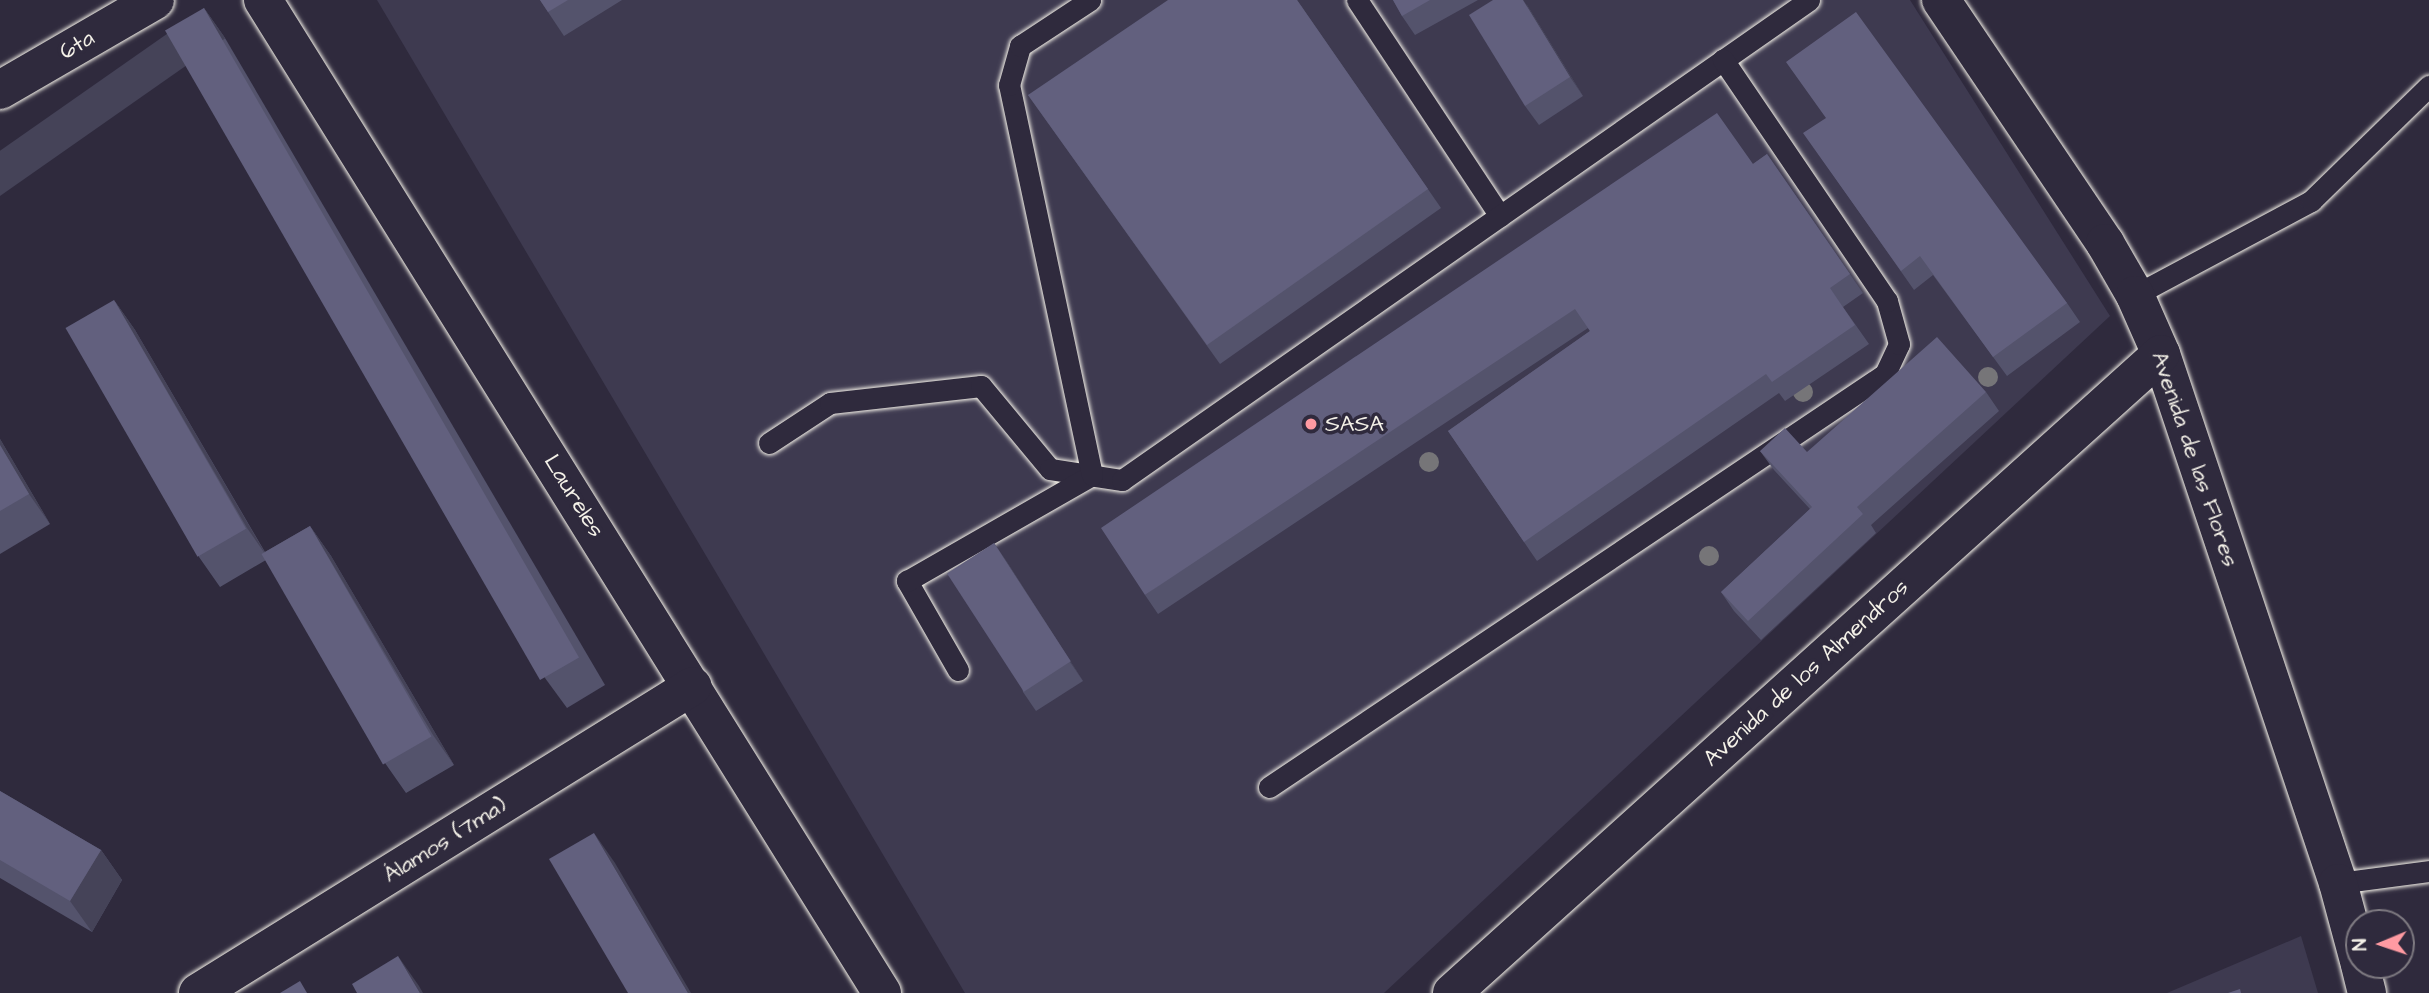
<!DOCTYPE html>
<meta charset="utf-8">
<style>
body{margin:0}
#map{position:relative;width:2429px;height:993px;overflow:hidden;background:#2f2a3d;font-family:"Architects Daughter",sans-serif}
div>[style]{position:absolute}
.built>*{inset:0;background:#3e3a50}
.roads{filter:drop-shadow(0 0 2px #f4f1e8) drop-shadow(0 0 2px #f4f1e8)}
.lane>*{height:21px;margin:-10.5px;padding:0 10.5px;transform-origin:10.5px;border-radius:10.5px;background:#2f2a3d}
.street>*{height:38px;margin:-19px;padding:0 19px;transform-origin:19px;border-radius:19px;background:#2f2a3d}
.secondary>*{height:38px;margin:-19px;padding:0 19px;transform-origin:19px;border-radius:19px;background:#2f2a3d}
.trees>*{width:20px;height:20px;margin:-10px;border-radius:50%;background:#767578}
.wall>*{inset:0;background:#54536c}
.shaded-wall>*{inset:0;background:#454358;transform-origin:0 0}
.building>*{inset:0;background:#62607e;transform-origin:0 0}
.dots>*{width:19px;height:19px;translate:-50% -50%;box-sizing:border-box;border:4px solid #2f2a3d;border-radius:50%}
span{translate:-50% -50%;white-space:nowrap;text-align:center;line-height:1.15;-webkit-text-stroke:7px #2f2a3d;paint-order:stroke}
.street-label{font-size:23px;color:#f4f1e8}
.poi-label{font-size:23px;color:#f4f1e8}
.left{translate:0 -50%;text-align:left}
.north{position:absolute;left:2345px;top:909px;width:70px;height:70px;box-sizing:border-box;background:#2f2a3d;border:2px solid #7e7a81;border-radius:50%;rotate:268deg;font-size:19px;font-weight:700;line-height:28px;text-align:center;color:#f4f1e8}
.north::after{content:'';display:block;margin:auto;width:24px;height:32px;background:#ff9aa2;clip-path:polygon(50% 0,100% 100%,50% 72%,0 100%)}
</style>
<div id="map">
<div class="built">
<i style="clip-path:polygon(377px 0,1910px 0,2110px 316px,1384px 993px,965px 993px)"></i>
<i style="clip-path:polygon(2301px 936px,2318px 993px,2167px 993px)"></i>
</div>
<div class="roads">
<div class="lane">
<i style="left:1357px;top:0;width:259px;rotate:56.5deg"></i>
<i style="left:2135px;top:295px;width:200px;rotate:-28.1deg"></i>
<i style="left:2311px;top:201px;width:165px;rotate:-44.3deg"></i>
<i style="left:769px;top:443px;width:73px;rotate:-33.3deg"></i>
<i style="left:830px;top:403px;width:152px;rotate:-6.4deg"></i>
<i style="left:981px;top:386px;width:108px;rotate:50.3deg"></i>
<i style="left:1050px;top:469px;width:73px;rotate:8.7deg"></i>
<i style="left:1122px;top:480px;width:838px;rotate:-34.94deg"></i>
<i style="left:958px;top:670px;width:103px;rotate:-119.8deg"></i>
<i style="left:907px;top:581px;width:213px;rotate:-29.8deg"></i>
<i style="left:1092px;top:475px;width:399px;rotate:-102deg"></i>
<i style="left:1009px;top:85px;width:41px;rotate:-74.2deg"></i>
<i style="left:1020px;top:46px;width:84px;rotate:-33.3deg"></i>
<i style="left:1269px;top:787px;width:742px;rotate:-33.84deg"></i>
<i style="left:1885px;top:374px;width:33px;rotate:-65deg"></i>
<i style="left:1899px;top:344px;width:45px;rotate:-105.6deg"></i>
<i style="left:1887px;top:301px;width:292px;rotate:-124.2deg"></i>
<i style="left:2338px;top:883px;width:92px;rotate:-7.5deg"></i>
</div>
<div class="street">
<i style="left:263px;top:0;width:1170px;rotate:58.06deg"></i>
<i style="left:0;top:90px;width:179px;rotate:-30.1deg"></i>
<i style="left:198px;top:993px;width:582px;rotate:-31.81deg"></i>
</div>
<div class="secondary">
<i style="left:1941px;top:0;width:293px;rotate:56deg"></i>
<i style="left:2105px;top:243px;width:60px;rotate:60deg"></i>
<i style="left:2135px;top:295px;width:64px;rotate:66.2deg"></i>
<i style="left:2161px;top:354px;width:558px;rotate:71.5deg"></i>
<i style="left:2338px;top:883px;width:81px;rotate:74.9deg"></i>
<i style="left:2360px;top:965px;width:29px;rotate:76deg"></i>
<i style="left:1452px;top:993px;width:954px;rotate:-42.03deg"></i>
</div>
</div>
<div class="trees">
<i style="left:1988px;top:377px"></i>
<i style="left:1803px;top:392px"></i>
<i style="left:1429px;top:462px"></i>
<i style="left:1709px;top:556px"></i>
</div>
<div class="wall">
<i style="clip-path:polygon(540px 0,622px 0,564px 36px)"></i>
<i style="clip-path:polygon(1297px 0,1441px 208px,1220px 364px,1028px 95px)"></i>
<i style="clip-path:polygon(1393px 0,1478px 0,1415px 35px,1402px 16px)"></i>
<i style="clip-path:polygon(1527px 5px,1583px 96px,1539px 125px,1525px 106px)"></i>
<i style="clip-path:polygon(204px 8px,225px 38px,605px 685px,567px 708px,545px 678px)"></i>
<i style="clip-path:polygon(1817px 152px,2067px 303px,2080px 322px,2007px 376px,1933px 275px,1914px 290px)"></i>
<i style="clip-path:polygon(1767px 154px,1863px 293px,1843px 307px,1869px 344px,1785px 401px,1779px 393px,1537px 561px,1448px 431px,1590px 331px,1588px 328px,1158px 614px,1145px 595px)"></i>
<i style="clip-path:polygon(114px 300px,135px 330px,265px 552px,310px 526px,331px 556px,454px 765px,406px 793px,385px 763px,266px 560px,220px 587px,199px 557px)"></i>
<i style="clip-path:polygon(1986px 392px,1999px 411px,1871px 525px,1876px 533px,1761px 640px,1734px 611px,1721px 592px,1810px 509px,1774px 470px,1760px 451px,1807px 452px)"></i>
<i style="clip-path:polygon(0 439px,50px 524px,0 554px)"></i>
<i style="clip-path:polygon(994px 543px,1007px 562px,1083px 681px,1036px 711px,1023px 692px)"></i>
<i style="clip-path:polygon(0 791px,101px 850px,122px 880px,92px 932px,0 878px)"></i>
</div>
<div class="shaded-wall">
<i style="clip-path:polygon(1523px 0,1527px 5px,1583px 96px,1570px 77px)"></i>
<i style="left:204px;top:8px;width:37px;height:750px;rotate:55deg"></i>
<i style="clip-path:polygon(114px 300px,135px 330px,268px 558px,247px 528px)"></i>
<i style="clip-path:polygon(0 439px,50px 524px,29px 494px,0 445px)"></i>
<i style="clip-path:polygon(310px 526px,331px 556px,454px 765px,433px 735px)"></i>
<i style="clip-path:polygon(994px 543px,1007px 562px,1083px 681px,1070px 662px)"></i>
<i style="clip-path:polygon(594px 833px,615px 863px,691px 993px,688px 993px)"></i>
<i style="clip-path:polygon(101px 850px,122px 880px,92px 932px,70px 901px)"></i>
<i style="clip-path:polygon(398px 956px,419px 986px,423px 993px,420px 993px)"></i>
</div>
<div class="building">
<i style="clip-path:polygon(540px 0,568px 0,548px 12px)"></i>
<i style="clip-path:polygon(1168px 0,1297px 0,1428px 189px,1207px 345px,1028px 95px)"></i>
<i style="clip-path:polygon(1393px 0,1430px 0,1402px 16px)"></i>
<i style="clip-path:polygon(1493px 0,1523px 0,1570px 77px,1525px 106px,1469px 15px)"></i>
<i style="left:204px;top:8px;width:750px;height:45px;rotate:60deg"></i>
<i style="clip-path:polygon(1856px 12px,2067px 303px,1993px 357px,1920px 256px,1901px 271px,1803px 133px,1826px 118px,1786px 62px)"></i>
<i style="clip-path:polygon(1717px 113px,1753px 164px,1767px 154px,1850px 274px,1830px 288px,1855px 325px,1772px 382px,1766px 374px,1524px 542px,1448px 431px,1590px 331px,1575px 309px,1145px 595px,1101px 528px)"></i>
<i style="left:114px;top:300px;width:264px;height:56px;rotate:60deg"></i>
<i style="clip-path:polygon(1937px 337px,1986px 392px,1857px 507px,1863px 514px,1748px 621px,1721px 592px,1812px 507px,1760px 451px,1785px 428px,1807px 452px)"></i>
<i style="clip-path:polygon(0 445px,29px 494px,0 511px)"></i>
<i style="left:310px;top:526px;width:243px;height:56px;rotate:60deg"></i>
<i style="left:994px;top:543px;width:141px;height:56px;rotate:57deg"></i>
<i style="clip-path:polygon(0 791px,101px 850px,70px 901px,0 860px)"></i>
<i style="clip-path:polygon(594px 833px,688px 993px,628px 993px,549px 859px)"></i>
<i style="clip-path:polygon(398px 956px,420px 993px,357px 993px,352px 984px)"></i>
<i style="clip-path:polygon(300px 981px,307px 993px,280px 993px)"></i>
<i style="clip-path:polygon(2240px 989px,2241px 993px,2228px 993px)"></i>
</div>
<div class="dots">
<i style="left:1311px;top:424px;background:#ff9aa2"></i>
</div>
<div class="street-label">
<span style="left:77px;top:45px;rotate:-30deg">6ta</span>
<span style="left:2195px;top:459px;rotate:71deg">Avenida de las Flores</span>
<span style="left:574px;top:496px;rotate:58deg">Laureles</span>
<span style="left:1806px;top:673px;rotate:-42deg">Avenida de los Almendros</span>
<span style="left:445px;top:840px;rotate:-32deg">Álamos (7ma)</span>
</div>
<div class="poi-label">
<span class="left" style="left:1325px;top:424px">SASA</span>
</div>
<div class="north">N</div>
</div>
